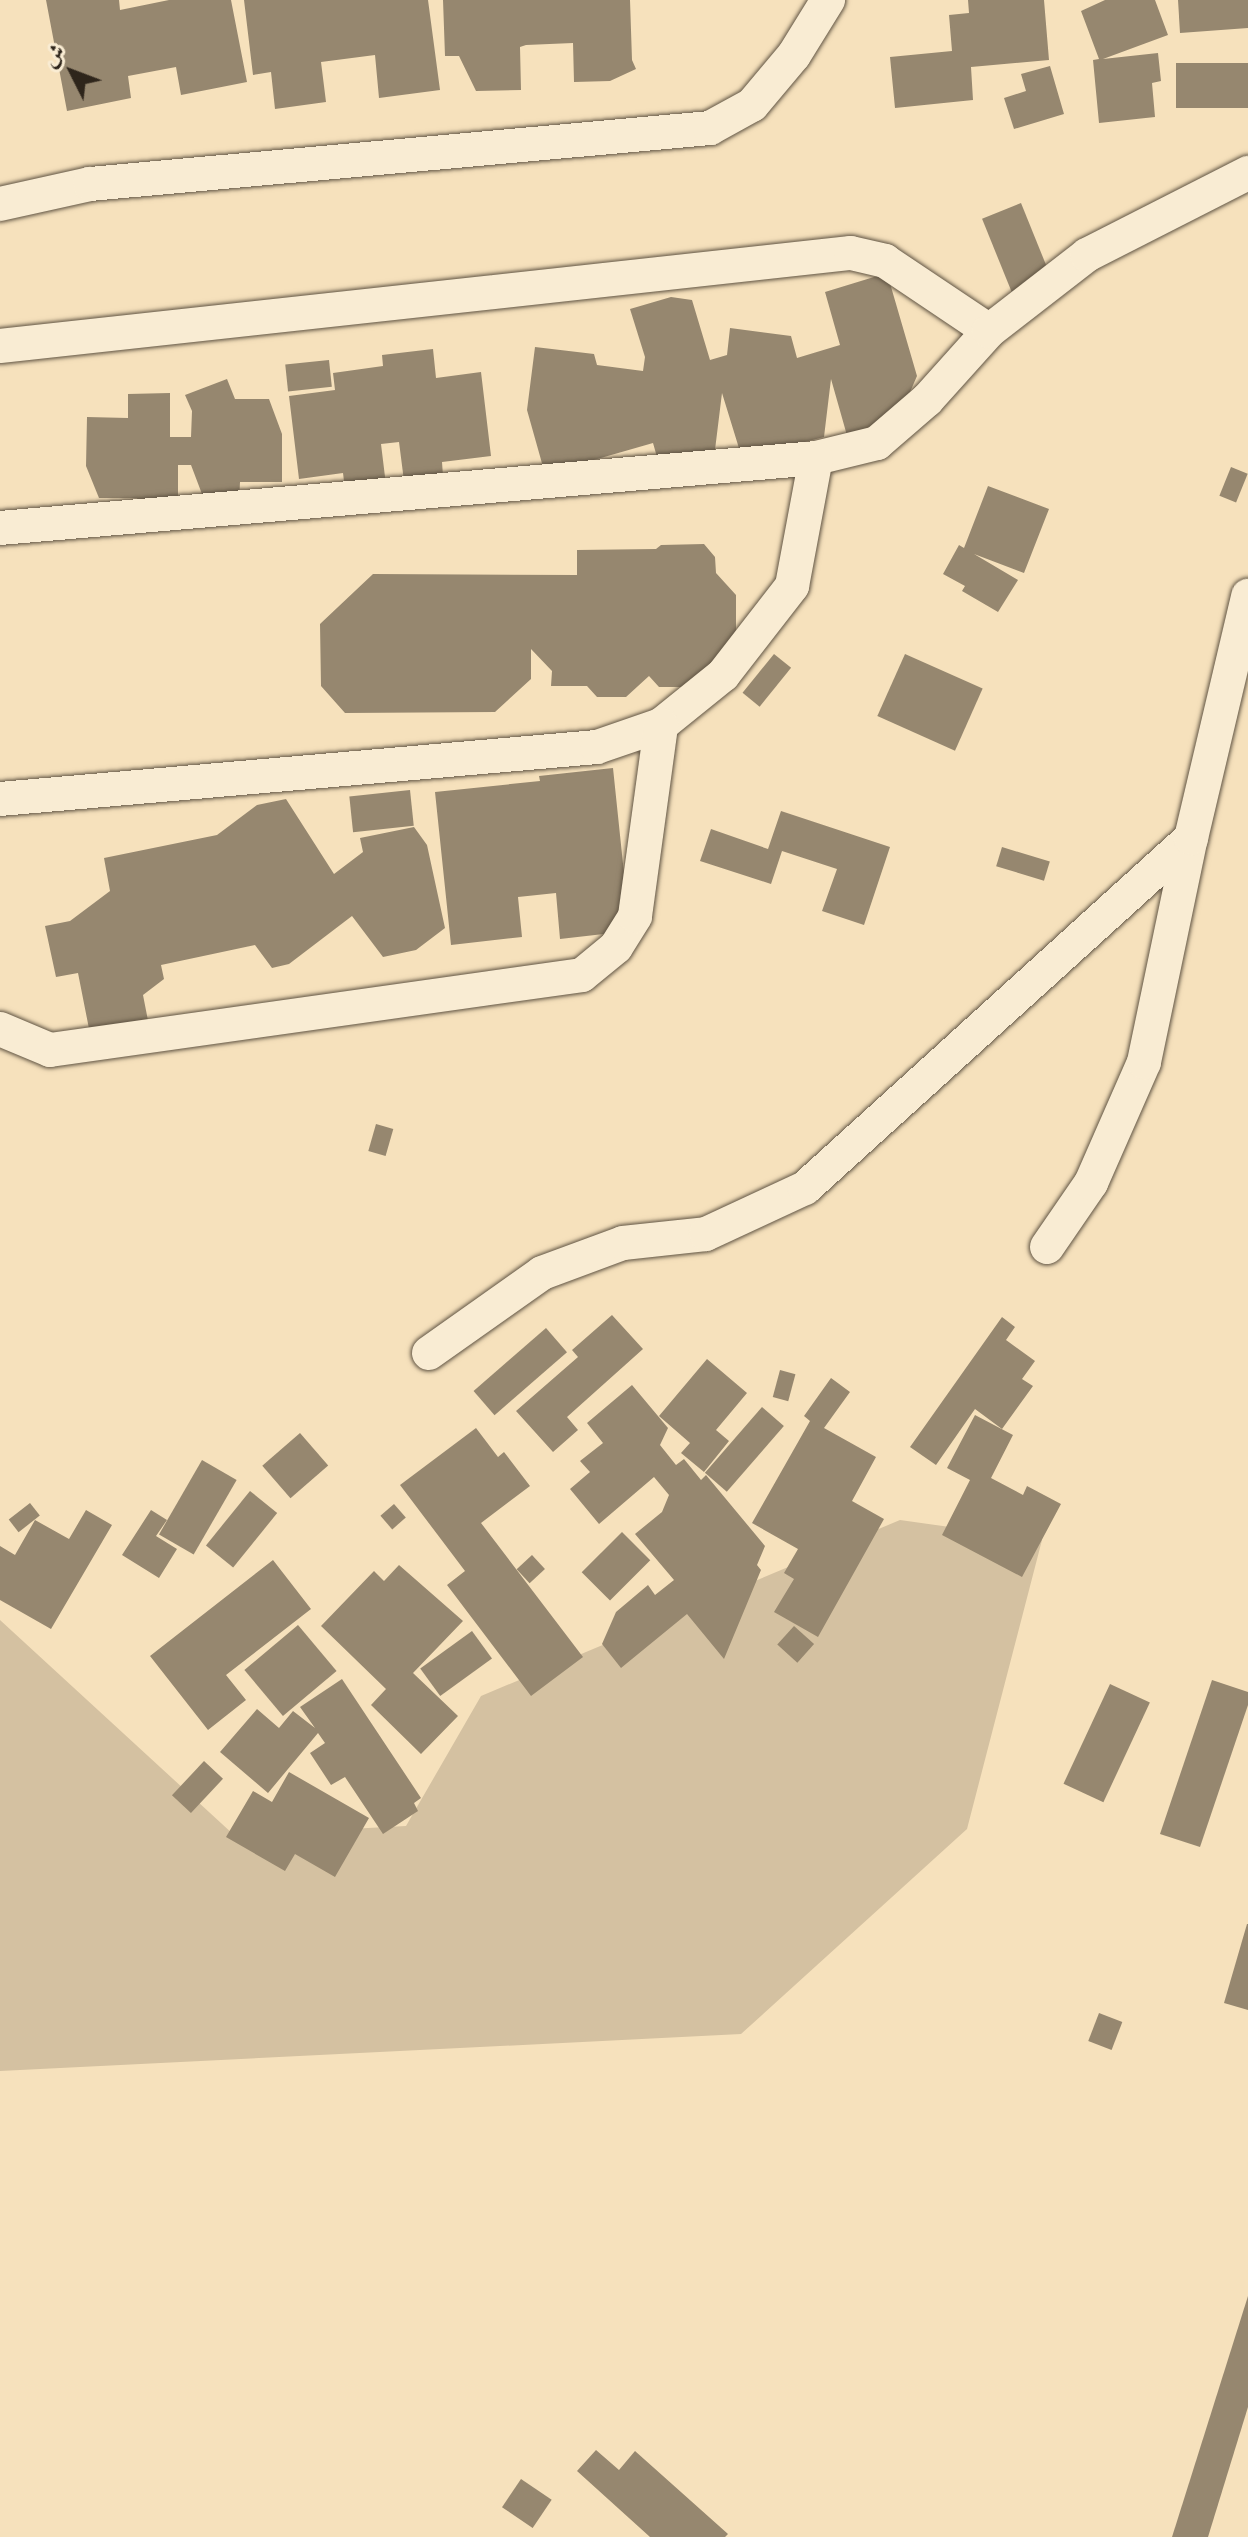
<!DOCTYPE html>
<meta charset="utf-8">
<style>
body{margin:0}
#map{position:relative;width:1248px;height:2537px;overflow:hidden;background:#f6e1bc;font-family:Cardo,Amiri,serif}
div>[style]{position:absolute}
.green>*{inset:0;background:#d4c1a1}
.building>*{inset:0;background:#96876f;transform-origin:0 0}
.roads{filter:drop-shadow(0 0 2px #605443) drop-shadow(0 0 2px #605443)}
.street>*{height:34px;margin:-17px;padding:0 17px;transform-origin:17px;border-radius:17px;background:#f9ecd3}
span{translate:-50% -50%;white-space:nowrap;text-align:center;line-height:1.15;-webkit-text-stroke:6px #f9ecd3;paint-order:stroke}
.north{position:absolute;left:32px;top:32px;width:80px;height:80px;-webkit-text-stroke:6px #f9ecd3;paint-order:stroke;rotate:312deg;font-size:22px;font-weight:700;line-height:32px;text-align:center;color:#2e251b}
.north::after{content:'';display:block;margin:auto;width:28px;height:36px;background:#2e251b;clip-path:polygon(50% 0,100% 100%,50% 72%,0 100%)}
</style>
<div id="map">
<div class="green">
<i style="clip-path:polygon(900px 1520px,1042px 1540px,967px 1829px,741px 2034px,0 2071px,0 1620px,234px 1835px,406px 1826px,481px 1696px)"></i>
</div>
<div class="building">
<i style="clip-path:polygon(46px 0,119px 0,120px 10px,169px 0,231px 0,247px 82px,181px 95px,176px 67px,128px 76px,131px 98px,67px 111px)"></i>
<i style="clip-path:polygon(244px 0,428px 0,440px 90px,379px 98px,375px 55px,321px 62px,326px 102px,275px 109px,271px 72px,253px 75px)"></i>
<i style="clip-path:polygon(443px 0,630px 0,632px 60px,636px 69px,610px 81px,574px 82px,573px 43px,526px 45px,520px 47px,521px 90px,476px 91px,459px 56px,445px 56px)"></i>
<i style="clip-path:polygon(968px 0,1044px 0,1049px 60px,971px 67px,973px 100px,895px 108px,890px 57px,952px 51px,949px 15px,969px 13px)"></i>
<i style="clip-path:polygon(1105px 0,1155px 0,1168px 35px,1103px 59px,1158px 53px,1161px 81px,1152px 83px,1155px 117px,1099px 123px,1093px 60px,1099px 59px,1081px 11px)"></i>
<i style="clip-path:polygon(1178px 0,1248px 0,1248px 28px,1180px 33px)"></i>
<i style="left:1248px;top:63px;width:45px;height:72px;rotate:90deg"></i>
<i style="clip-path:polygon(1050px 66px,1064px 114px,1014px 129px,1004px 98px,1026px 91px,1021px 74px)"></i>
<i style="left:1021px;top:203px;width:81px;height:42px;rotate:68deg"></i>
<i style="clip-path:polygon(887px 273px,917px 376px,900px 415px,848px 439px,831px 379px,824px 437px,742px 458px,722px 393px,714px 458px,657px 457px,653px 443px,545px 474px,527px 410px,535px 347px,594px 354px,597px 365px,643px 371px,645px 357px,630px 309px,671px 297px,692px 300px,710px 360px,727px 355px,730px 328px,791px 336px,797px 358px,840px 345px,825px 292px)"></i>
<i style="clip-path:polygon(433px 349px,436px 378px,481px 372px,491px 456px,442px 462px,443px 476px,404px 481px,399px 442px,381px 444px,386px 485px,345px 489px,343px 473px,299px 479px,289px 396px,335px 390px,333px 373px,383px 366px,382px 355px)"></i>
<i style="left:329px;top:360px;width:27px;height:44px;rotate:84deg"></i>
<i style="clip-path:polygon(227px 379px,235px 399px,269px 399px,282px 434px,282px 482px,240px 482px,239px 502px,205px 502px,191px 465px,178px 465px,178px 504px,143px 513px,137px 498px,99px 498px,86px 466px,87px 417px,128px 418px,128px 394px,170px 393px,170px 437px,191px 437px,192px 411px,185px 395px)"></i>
<i style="left:1231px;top:467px;width:18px;height:31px;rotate:22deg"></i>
<i style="clip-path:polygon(988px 486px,1049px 509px,1024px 573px,974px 554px,1018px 580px,998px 612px,962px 591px,965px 586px,943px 574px,959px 545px,964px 548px)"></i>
<i style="clip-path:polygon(704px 544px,715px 557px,716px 573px,736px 595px,736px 656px,711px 687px,659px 687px,649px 676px,626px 697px,597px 697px,587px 686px,551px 686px,552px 671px,531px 649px,531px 679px,495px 712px,345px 713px,321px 686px,320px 624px,373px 574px,577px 575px,577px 550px,656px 549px,661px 545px)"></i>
<i style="left:774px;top:654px;width:22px;height:50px;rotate:39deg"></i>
<i style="left:905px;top:654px;width:85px;height:68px;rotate:24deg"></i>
<i style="clip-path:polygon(613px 768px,630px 931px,560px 939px,556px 893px,518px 897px,522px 937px,451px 945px,435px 792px,540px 781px,539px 776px)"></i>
<i style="left:410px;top:790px;width:36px;height:61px;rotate:84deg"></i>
<i style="clip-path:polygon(286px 799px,334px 874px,363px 852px,360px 838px,414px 827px,427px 845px,445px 928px,416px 950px,383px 957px,352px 916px,289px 964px,272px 968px,255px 945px,161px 965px,164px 979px,143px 995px,152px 1041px,94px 1054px,78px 973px,56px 977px,45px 926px,70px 921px,110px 891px,104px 858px,217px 835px,257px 805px)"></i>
<i style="clip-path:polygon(781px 811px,890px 847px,864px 925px,822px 911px,837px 869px,782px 851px,771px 884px,700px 861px,711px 829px,768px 849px)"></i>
<i style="left:1002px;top:847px;width:50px;height:20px;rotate:17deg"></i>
<i style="left:376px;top:1124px;width:18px;height:28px;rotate:16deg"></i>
<i style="clip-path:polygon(612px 1315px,643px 1349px,567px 1417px,578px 1430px,553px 1452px,516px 1411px,578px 1357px,572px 1350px)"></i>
<i style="clip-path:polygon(1002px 1317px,1015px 1327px,1006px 1340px,1035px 1361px,1022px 1379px,1033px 1386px,1002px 1429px,975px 1409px,936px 1465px,910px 1447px)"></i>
<i style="left:546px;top:1328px;width:32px;height:96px;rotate:49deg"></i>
<i style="clip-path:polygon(707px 1359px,747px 1393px,716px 1430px,729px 1441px,704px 1472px,681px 1453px,690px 1443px,659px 1416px)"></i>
<i style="left:780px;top:1370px;width:16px;height:28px;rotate:15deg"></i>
<i style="clip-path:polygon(831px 1378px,850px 1392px,824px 1428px,876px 1457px,852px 1501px,884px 1519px,818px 1637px,774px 1612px,794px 1579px,784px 1573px,798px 1549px,752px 1523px,810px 1421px,804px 1416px)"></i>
<i style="clip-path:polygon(632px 1385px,668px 1428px,660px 1445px,676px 1465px,684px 1459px,701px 1480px,706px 1475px,765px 1546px,757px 1565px,761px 1570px,724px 1659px,687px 1614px,621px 1668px,602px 1644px,616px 1612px,648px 1585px,655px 1595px,674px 1580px,635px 1534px,662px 1512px,669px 1495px,654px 1477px,599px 1524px,570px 1489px,590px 1472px,580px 1461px,603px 1443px,587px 1423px)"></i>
<i style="left:762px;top:1407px;width:29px;height:87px;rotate:41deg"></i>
<i style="clip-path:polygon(975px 1415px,1013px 1435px,991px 1478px,1023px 1495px,1027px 1486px,1061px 1504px,1022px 1577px,942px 1535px,970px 1480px,947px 1468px)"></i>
<i style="clip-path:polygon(476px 1428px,498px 1457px,504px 1452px,530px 1486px,481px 1523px,583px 1657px,531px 1696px,447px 1585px,465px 1571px,400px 1485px)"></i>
<i style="left:300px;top:1433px;width:43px;height:50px;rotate:49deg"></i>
<i style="left:202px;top:1460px;width:40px;height:86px;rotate:30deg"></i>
<i style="left:250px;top:1491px;width:35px;height:70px;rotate:39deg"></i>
<i style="left:30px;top:1503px;width:16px;height:27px;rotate:52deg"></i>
<i style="left:394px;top:1504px;width:18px;height:18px;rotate:49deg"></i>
<i style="clip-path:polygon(86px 1510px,112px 1525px,51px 1629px,0 1600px,0 1546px,15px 1555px,35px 1520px,69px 1539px)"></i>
<i style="clip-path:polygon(151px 1510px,167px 1520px,156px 1536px,177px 1549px,159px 1578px,122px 1555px)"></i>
<i style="left:622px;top:1532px;width:40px;height:57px;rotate:45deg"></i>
<i style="left:532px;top:1555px;width:19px;height:21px;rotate:47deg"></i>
<i style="clip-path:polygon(273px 1560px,311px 1609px,226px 1675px,246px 1700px,208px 1730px,150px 1656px)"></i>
<i style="clip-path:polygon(399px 1565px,463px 1621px,413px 1673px,458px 1716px,421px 1754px,371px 1705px,386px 1689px,321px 1626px,374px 1571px,384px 1581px)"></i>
<i style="left:298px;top:1625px;width:60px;height:70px;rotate:50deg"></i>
<i style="left:794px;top:1626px;width:27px;height:25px;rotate:42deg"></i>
<i style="left:472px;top:1631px;width:34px;height:64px;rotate:54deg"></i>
<i style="clip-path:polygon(342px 1679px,421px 1798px,414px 1803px,418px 1811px,383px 1834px,345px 1777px,331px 1785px,310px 1753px,325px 1743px,318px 1733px,268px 1793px,220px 1752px,257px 1709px,279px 1728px,293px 1711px,315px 1728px,300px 1707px)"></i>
<i style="clip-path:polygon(1212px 1680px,1248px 1692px,1248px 1705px,1200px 1847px,1160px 1834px)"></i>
<i style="left:1110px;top:1684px;width:44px;height:110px;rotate:25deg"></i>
<i style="left:204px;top:1761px;width:26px;height:47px;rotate:43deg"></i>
<i style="clip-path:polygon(289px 1772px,369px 1818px,335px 1877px,295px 1854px,285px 1871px,226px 1837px,253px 1791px,272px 1802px)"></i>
<i style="clip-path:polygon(1247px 1924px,1248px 1924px,1248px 2010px,1224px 2003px)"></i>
<i style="left:1099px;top:2013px;width:25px;height:30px;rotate:21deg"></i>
<i style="clip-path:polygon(1248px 2296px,1248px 2407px,1208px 2537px,1172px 2537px)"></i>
<i style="clip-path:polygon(596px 2450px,619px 2470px,635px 2451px,728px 2534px,725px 2537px,650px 2537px,577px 2471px)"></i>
<i style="left:521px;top:2479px;width:37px;height:34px;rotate:34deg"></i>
</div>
<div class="roads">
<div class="street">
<i style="left:0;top:204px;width:92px;rotate:-12.5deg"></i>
<i style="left:90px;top:184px;width:623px;rotate:-5.16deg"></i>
<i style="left:710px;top:128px;width:48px;rotate:-28.7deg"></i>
<i style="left:752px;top:105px;width:65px;rotate:-50deg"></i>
<i style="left:794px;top:55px;width:65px;rotate:-58.3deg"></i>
<i style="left:0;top:346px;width:856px;rotate:-6.24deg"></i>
<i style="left:851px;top:253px;width:35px;rotate:13deg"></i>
<i style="left:885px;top:261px;width:125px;rotate:33.9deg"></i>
<i style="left:0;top:528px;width:819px;rotate:-4.9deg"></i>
<i style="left:816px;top:458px;width:63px;rotate:-13.8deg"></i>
<i style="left:877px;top:443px;width:66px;rotate:-40.7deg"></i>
<i style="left:927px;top:400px;width:93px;rotate:-48.1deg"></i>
<i style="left:989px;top:331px;width:124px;rotate:-37.8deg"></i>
<i style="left:1087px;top:255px;width:181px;rotate:-27deg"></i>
<i style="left:0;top:799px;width:599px;rotate:-4.98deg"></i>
<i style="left:597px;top:747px;width:68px;rotate:-19deg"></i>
<i style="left:661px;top:725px;width:80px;rotate:-38.9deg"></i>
<i style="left:723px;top:675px;width:113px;rotate:-52.2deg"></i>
<i style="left:792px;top:586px;width:130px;rotate:-79.4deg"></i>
<i style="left:0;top:1029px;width:54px;rotate:22.8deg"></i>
<i style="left:50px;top:1050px;width:537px;rotate:-8.02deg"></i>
<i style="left:582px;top:975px;width:44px;rotate:-39.5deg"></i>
<i style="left:616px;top:947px;width:36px;rotate:-58deg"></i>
<i style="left:635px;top:916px;width:193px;rotate:-82.2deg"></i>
<i style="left:1047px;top:1247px;width:78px;rotate:-55.5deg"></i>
<i style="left:1091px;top:1183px;width:132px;rotate:-66.3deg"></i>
<i style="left:1144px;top:1062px;width:229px;rotate:-78.2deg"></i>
<i style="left:429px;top:1353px;width:138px;rotate:-35.3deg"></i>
<i style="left:542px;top:1273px;width:86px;rotate:-20.3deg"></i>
<i style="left:623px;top:1243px;width:83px;rotate:-6.2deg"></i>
<i style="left:706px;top:1234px;width:109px;rotate:-24.9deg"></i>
<i style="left:805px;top:1188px;width:521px;rotate:-42.2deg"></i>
<i style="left:1191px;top:838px;width:249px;rotate:-76.7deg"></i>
</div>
</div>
<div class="north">ش</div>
</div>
